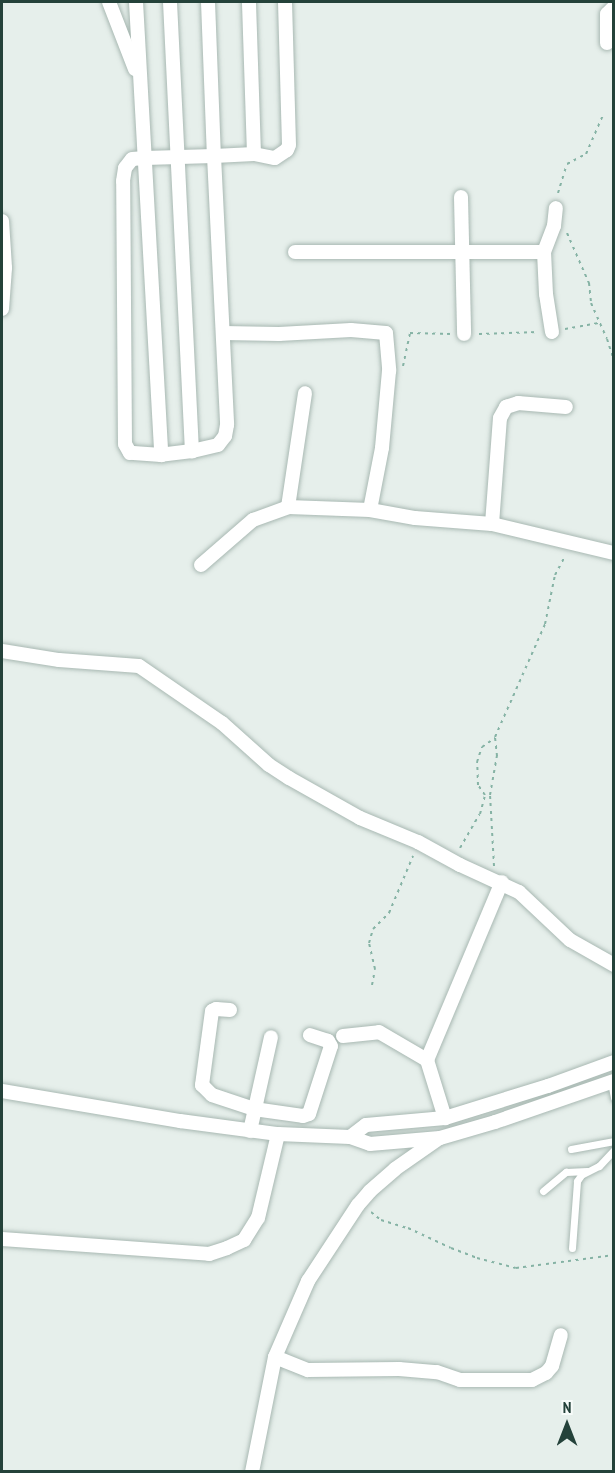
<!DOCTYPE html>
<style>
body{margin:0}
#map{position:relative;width:615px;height:1473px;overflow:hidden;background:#e6efeb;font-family:"PT Sans Narrow",sans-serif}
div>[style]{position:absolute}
.path>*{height:2px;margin-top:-1px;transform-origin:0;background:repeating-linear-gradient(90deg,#86b3a5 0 3px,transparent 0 7.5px)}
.roads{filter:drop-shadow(0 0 2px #a8b8b2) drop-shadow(0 0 2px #a8b8b2)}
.lane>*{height:7px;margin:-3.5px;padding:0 3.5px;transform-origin:3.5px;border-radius:3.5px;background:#fff}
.street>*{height:14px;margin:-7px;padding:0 7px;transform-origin:7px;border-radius:7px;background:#fff}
span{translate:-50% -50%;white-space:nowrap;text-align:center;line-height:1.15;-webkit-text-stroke:4.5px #f7fbf9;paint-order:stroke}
.frame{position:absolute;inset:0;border:3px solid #24423a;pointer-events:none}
.north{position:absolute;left:537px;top:1395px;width:60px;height:60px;-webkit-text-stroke:4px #f7fbf9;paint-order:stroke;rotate:0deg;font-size:16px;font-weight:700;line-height:24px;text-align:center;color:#24423a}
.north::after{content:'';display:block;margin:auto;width:21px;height:27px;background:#24423a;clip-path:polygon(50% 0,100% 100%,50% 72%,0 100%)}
</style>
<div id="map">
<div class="path">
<i style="left:558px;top:193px;width:30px;rotate:-73deg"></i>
<i style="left:567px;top:164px;width:21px;rotate:-28deg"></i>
<i style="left:586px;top:154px;width:43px;rotate:-66.4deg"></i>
<i style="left:567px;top:233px;width:55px;rotate:66.3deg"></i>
<i style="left:589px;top:283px;width:20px;rotate:84deg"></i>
<i style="left:591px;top:303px;width:39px;rotate:66deg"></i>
<i style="left:607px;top:339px;width:23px;rotate:72deg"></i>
<i style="left:565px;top:329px;width:34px;rotate:-10deg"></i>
<i style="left:479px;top:334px;width:60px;rotate:-1.9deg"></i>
<i style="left:403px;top:366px;width:34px;rotate:-78deg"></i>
<i style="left:410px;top:333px;width:42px;rotate:1.4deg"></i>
<i style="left:460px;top:848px;width:39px;rotate:-60deg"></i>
<i style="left:480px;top:814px;width:20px;rotate:-75deg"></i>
<i style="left:485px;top:795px;width:12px;rotate:-125deg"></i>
<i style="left:478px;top:785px;width:23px;rotate:-92deg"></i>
<i style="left:477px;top:762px;width:16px;rotate:-72deg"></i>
<i style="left:482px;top:747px;width:16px;rotate:-35deg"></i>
<i style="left:494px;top:866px;width:71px;rotate:-93.2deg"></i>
<i style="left:490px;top:795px;width:40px;rotate:-80deg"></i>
<i style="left:497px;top:756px;width:19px;rotate:-96deg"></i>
<i style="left:495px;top:737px;width:124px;rotate:-66.1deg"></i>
<i style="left:545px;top:624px;width:50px;rotate:-78.5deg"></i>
<i style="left:555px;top:575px;width:21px;rotate:-62deg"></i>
<i style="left:372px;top:985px;width:16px;rotate:-79deg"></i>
<i style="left:375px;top:969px;width:27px;rotate:-103deg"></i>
<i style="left:369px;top:943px;width:15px;rotate:-74deg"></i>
<i style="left:373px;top:929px;width:23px;rotate:-45deg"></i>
<i style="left:389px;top:913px;width:62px;rotate:-67.2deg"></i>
<i style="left:371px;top:1212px;width:13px;rotate:39deg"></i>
<i style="left:381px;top:1220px;width:28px;rotate:17deg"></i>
<i style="left:408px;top:1228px;width:47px;rotate:24.9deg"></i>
<i style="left:451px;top:1248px;width:28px;rotate:21deg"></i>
<i style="left:477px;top:1258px;width:40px;rotate:14.4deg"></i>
<i style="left:516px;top:1268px;width:99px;rotate:-7.6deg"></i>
</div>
<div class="roads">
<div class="lane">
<i style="left:611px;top:1082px;width:16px;rotate:79deg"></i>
<i style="left:571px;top:1149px;width:44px;rotate:-10.5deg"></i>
<i style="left:543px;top:1191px;width:30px;rotate:-40deg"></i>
<i style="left:566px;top:1172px;width:21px;rotate:-3deg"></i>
<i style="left:572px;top:1248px;width:67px;rotate:-85.7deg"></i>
<i style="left:577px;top:1181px;width:7px;rotate:-56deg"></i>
<i style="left:581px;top:1175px;width:20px;rotate:-27deg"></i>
<i style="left:599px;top:1166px;width:22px;rotate:-47deg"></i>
</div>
<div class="street">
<i style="left:109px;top:2px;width:72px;rotate:68.8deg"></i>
<i style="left:136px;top:2px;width:454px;rotate:86.8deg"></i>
<i style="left:170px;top:2px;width:450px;rotate:87.2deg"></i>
<i style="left:208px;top:2px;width:154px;rotate:87.8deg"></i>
<i style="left:214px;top:156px;width:269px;rotate:87.2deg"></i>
<i style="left:227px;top:425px;width:11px;rotate:100deg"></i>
<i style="left:225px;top:436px;width:11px;rotate:128deg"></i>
<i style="left:218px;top:445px;width:27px;rotate:167deg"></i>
<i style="left:192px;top:451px;width:31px;rotate:173deg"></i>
<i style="left:161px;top:455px;width:31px;rotate:-176deg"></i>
<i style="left:130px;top:453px;width:10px;rotate:-119deg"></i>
<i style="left:125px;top:444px;width:263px;rotate:-90.4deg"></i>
<i style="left:123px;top:181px;width:13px;rotate:-81deg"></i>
<i style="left:125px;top:168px;width:11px;rotate:-52deg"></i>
<i style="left:132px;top:159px;width:13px;rotate:-4deg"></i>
<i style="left:145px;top:158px;width:69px;rotate:-1.7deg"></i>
<i style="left:214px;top:156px;width:40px;rotate:-2.9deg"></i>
<i style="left:254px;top:154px;width:152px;rotate:-91.9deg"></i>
<i style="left:607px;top:43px;width:29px;rotate:-90deg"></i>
<i style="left:607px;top:14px;width:10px;rotate:-45deg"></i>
<i style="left:254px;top:154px;width:21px;rotate:11deg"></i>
<i style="left:275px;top:158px;width:14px;rotate:-34deg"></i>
<i style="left:287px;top:150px;width:5px;rotate:-68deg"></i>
<i style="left:289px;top:145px;width:143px;rotate:-91.6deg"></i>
<i style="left:461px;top:197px;width:137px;rotate:88.7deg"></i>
<i style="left:2px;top:221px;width:47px;rotate:86.3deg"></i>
<i style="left:5px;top:268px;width:41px;rotate:94.2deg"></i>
<i style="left:295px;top:252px;width:249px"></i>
<i style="left:552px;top:332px;width:38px;rotate:-99deg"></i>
<i style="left:546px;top:294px;width:42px;rotate:-92.7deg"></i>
<i style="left:544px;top:252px;width:28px;rotate:-69deg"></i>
<i style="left:554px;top:226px;width:18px;rotate:-84deg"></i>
<i style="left:223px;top:333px;width:56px;rotate:1deg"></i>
<i style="left:279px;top:334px;width:72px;rotate:-3.2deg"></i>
<i style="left:351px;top:330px;width:35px;rotate:5deg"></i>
<i style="left:386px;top:333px;width:38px;rotate:85deg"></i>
<i style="left:389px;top:371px;width:77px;rotate:95.2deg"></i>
<i style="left:382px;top:448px;width:63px;rotate:101deg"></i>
<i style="left:288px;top:507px;width:115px;rotate:-81.5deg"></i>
<i style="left:492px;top:524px;width:106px;rotate:-85.7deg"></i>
<i style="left:500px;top:418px;width:13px;rotate:-61deg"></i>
<i style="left:506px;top:407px;width:13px;rotate:-18deg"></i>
<i style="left:518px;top:403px;width:48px;rotate:4.8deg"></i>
<i style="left:201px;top:565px;width:69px;rotate:-40.9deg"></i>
<i style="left:253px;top:520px;width:37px;rotate:-20deg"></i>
<i style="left:288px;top:507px;width:82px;rotate:2.1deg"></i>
<i style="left:370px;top:510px;width:46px;rotate:10.1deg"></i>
<i style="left:415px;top:518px;width:77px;rotate:4.5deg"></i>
<i style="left:492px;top:524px;width:125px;rotate:13.4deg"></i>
<i style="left:2px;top:651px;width:58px;rotate:9deg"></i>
<i style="left:59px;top:660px;width:80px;rotate:4.3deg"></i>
<i style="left:139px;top:666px;width:101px;rotate:34.5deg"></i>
<i style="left:222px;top:723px;width:63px;rotate:41.8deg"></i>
<i style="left:269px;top:765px;width:24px;rotate:33deg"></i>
<i style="left:289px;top:778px;width:81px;rotate:29.4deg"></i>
<i style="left:360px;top:818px;width:63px;rotate:22.5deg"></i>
<i style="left:418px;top:842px;width:48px;rotate:28.7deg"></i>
<i style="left:460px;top:865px;width:65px;rotate:24.6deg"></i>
<i style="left:519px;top:892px;width:70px;rotate:43.3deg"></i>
<i style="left:570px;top:940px;width:51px;rotate:29.6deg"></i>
<i style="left:230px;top:1010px;width:14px;rotate:-176deg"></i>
<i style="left:216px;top:1009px;width:4px;rotate:153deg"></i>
<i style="left:212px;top:1011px;width:75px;rotate:97.7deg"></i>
<i style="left:202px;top:1085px;width:14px;rotate:45deg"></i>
<i style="left:212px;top:1095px;width:44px;rotate:18.4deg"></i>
<i style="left:254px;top:1109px;width:49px;rotate:8.1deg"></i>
<i style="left:303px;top:1116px;width:6px;rotate:-18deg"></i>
<i style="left:309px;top:1114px;width:71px;rotate:-72.1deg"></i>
<i style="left:331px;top:1046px;width:6px;rotate:-121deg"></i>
<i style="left:328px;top:1041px;width:19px;rotate:-162deg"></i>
<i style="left:343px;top:1036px;width:36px;rotate:-6deg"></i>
<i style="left:379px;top:1032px;width:56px;rotate:30.3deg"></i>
<i style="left:427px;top:1060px;width:61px;rotate:72.8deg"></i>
<i style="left:427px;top:1060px;width:193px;rotate:-67.2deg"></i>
<i style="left:2px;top:1091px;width:181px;rotate:9.6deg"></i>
<i style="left:180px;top:1121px;width:99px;rotate:7.6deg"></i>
<i style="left:278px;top:1134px;width:72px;rotate:2.4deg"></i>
<i style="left:350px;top:1137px;width:21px;rotate:19deg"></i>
<i style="left:370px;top:1144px;width:70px;rotate:-4.9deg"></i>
<i style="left:440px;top:1138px;width:57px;rotate:-16.2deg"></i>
<i style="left:495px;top:1122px;width:126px;rotate:-19deg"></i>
<i style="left:250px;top:1131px;width:96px;rotate:-77.4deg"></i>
<i style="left:350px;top:1137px;width:20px;rotate:-37deg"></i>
<i style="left:366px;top:1125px;width:79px;rotate:-5.1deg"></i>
<i style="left:445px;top:1118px;width:108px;rotate:-17.3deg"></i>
<i style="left:548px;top:1086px;width:70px;rotate:-20deg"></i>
<i style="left:2px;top:1239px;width:208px;rotate:4.1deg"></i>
<i style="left:209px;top:1254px;width:19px;rotate:-18deg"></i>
<i style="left:227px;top:1248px;width:19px;rotate:-25deg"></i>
<i style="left:244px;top:1240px;width:26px;rotate:-58deg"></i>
<i style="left:258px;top:1218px;width:86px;rotate:-76.6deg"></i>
<i style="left:275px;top:1357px;width:35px;rotate:22deg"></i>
<i style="left:308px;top:1370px;width:91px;rotate:-0.6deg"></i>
<i style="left:399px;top:1369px;width:38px;rotate:5deg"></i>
<i style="left:437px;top:1372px;width:24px;rotate:19deg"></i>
<i style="left:460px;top:1380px;width:72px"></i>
<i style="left:532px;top:1380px;width:16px;rotate:-27deg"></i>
<i style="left:546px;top:1373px;width:9px;rotate:-49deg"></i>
<i style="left:552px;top:1366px;width:32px;rotate:-74deg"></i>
<i style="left:252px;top:1472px;width:117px;rotate:-78.7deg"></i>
<i style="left:275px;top:1357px;width:83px;rotate:-66.5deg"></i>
<i style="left:308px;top:1281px;width:91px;rotate:-56.7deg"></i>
<i style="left:358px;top:1205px;width:18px;rotate:-49deg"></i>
<i style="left:370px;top:1191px;width:33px;rotate:-41deg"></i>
<i style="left:395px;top:1169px;width:52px;rotate:-34.9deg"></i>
</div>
</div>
<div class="frame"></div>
<div class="north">N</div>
</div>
